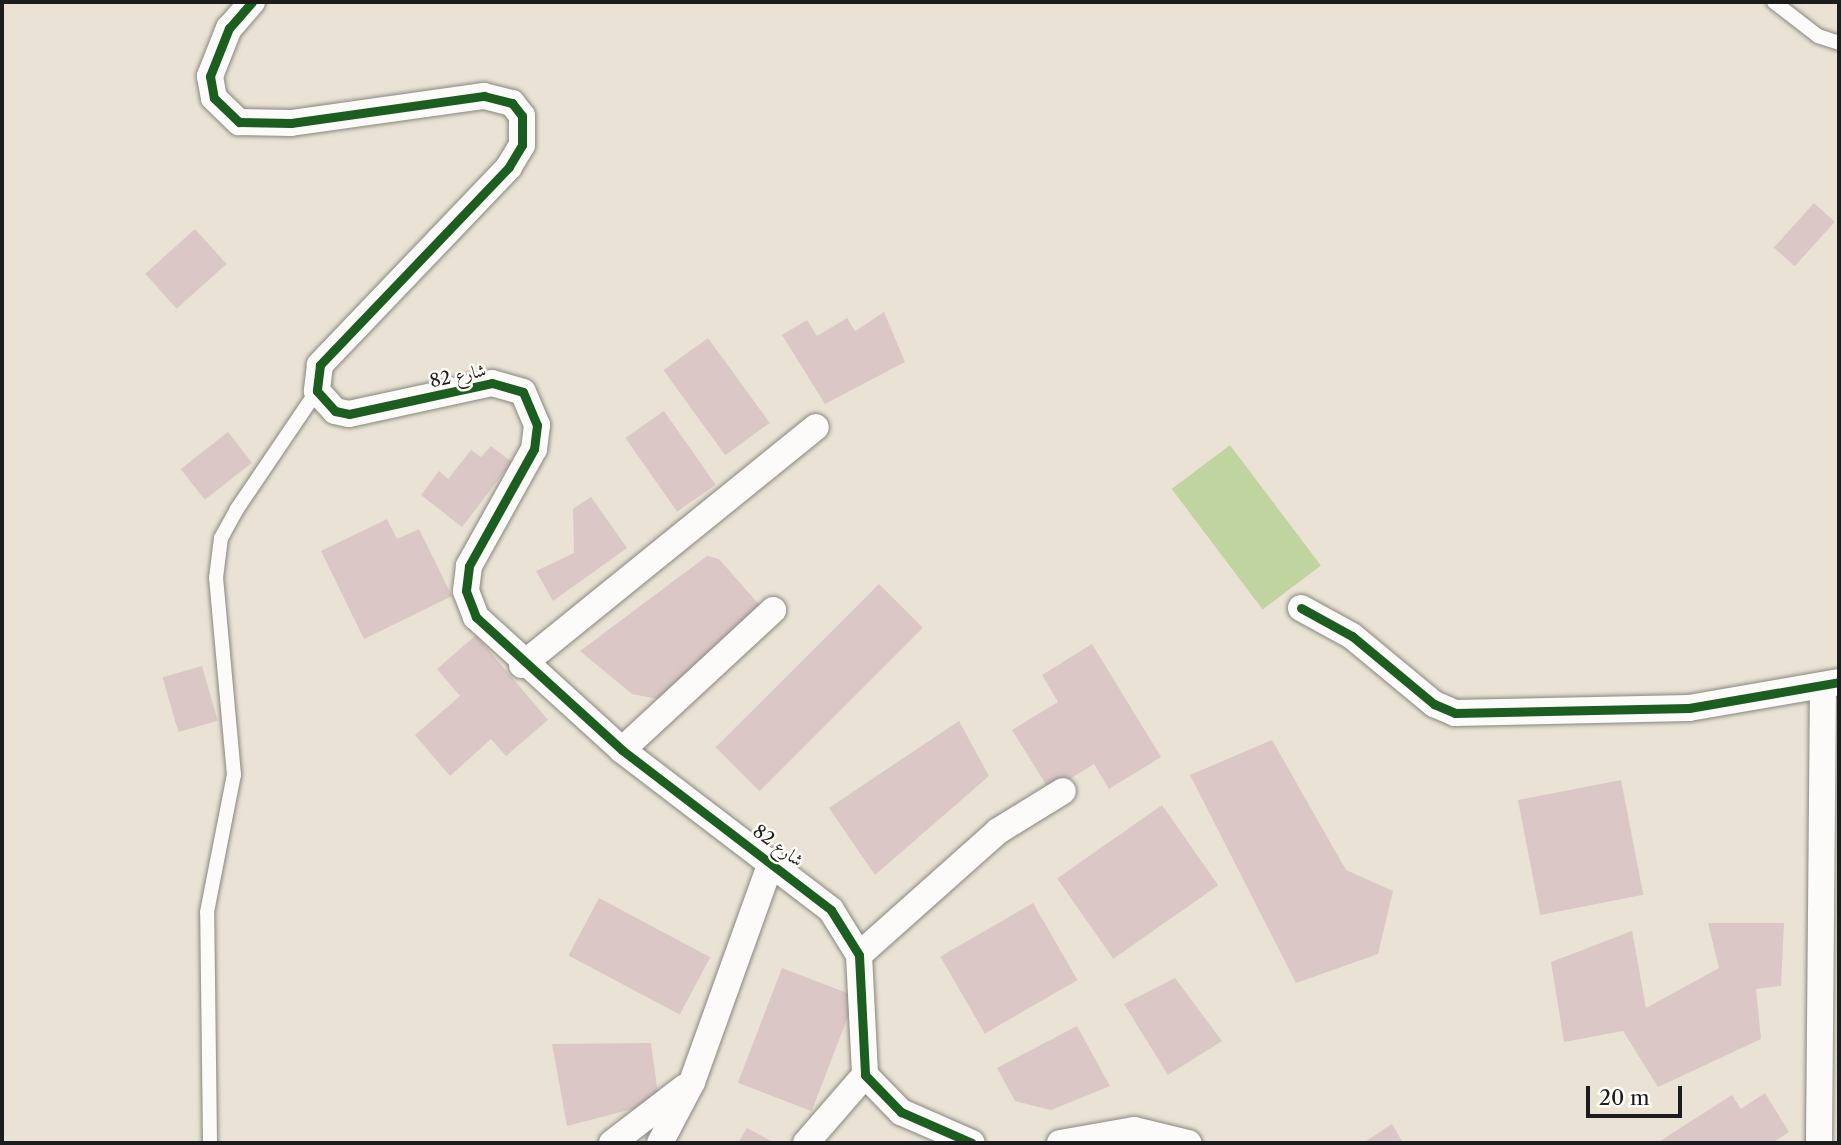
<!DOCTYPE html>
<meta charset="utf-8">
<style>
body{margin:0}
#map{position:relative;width:1841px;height:1145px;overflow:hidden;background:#eae3d5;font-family:"Libre Caslon Text",Amiri,serif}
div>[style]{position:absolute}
.green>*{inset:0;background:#c0d49f;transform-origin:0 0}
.building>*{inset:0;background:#dac7c6;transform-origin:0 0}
.roads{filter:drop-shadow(0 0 2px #89867f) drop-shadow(0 0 2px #89867f)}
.lane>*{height:14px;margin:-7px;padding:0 7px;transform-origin:7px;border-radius:7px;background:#fcfbf9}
.street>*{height:26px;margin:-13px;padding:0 13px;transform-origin:13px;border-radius:13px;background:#fcfbf9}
.cycleway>*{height:9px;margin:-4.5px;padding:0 4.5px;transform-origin:4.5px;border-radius:4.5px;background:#1b5e20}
span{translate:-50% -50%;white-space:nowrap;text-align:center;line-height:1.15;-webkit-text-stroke:5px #fdfcf7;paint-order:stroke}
.street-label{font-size:18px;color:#1c1c1c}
.frame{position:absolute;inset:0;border:4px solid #1c1c1c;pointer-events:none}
.scale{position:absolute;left:1586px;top:1086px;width:96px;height:32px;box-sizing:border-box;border:4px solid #1c1c1c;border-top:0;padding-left:9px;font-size:21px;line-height:24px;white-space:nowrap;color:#1c1c1c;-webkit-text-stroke:5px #fdfcf7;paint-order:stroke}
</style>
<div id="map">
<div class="green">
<i style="left:1230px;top:445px;width:151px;height:73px;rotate:53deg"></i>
</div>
<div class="building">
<i style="left:1814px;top:203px;width:28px;height:60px;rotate:42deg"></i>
<i style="left:195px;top:229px;width:47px;height:67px;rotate:48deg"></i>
<i style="clip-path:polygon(884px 312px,905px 362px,825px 404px,782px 335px,807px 320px,817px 336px,847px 318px,855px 331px)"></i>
<i style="left:708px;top:338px;width:105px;height:55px;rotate:54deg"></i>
<i style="left:664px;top:411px;width:90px;height:47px;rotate:55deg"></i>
<i style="left:228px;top:432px;width:39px;height:60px;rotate:52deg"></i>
<i style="clip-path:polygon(491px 446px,512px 462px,462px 527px,421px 495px,439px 471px,448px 479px,471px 450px,481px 457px)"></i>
<i style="clip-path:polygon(591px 497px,627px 548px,553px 601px,536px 571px,574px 553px,573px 509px)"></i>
<i style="clip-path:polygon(387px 519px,397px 539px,419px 529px,452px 596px,364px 639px,321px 551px)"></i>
<i style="clip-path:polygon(707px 556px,719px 559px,763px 609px,663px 700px,632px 694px,580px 651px)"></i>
<i style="left:879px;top:584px;width:62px;height:231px;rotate:45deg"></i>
<i style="clip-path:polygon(476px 635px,548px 720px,506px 756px,491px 739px,450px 776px,415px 735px,460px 696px,437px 669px)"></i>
<i style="clip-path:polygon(1092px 644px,1161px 757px,1109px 789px,1094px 764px,1050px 791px,1012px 730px,1058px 702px,1042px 675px)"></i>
<i style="left:202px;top:666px;width:57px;height:41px;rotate:74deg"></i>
<i style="clip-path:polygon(959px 721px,989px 776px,875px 875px,829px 808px)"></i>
<i style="clip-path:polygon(1272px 740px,1346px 870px,1393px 891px,1378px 954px,1296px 983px,1190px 775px)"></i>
<i style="left:1621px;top:780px;width:117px;height:105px;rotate:79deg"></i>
<i style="left:1162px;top:805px;width:98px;height:128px;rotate:55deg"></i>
<i style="left:599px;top:898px;width:126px;height:65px;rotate:28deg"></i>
<i style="left:1033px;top:903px;width:89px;height:107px;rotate:60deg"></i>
<i style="clip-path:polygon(1708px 923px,1784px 923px,1781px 986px,1756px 989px,1761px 1039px,1658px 1087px,1623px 1031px,1564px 1042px,1551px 962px,1632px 931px,1646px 1008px,1719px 968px)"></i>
<i style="left:782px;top:968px;width:79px;height:123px;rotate:21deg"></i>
<i style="clip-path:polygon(1175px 978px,1222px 1041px,1168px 1075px,1124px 1004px)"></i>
<i style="clip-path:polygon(1077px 1026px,1110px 1086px,1051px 1110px,1015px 1101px,997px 1068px)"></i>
<i style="clip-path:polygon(651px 1043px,659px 1102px,567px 1126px,552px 1044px)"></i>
<i style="clip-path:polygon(1765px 1093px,1789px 1132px,1772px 1143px,1657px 1143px,1732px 1095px,1741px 1109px)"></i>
<i style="clip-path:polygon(1392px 1124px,1403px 1143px,1363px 1143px)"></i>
<i style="clip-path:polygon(747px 1128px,775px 1143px,738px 1143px)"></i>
</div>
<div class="roads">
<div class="lane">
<i style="left:1774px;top:2px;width:56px;rotate:37.7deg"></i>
<i style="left:1818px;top:36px;width:22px;rotate:18deg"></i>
<i style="left:210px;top:1143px;width:231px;rotate:-90.7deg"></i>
<i style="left:207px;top:912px;width:140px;rotate:-78.9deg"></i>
<i style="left:234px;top:775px;width:198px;rotate:-95.2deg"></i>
<i style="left:216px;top:578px;width:40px;rotate:-82.9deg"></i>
<i style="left:221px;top:538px;width:33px;rotate:-61deg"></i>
<i style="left:237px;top:509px;width:143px;rotate:-55.9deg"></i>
</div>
<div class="street">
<i style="left:252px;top:2px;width:35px;rotate:131deg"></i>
<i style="left:229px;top:28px;width:52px;rotate:111.6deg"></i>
<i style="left:210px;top:76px;width:22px;rotate:80deg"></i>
<i style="left:214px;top:98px;width:35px;rotate:44deg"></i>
<i style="left:239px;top:122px;width:52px;rotate:1.1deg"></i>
<i style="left:291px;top:123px;width:195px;rotate:-8deg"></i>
<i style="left:484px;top:96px;width:29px;rotate:14deg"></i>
<i style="left:512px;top:103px;width:16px;rotate:52deg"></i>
<i style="left:522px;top:116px;width:29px;rotate:90deg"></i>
<i style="left:522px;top:145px;width:26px;rotate:121deg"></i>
<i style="left:509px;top:167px;width:274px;rotate:133.7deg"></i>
<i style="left:320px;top:365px;width:26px;rotate:97deg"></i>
<i style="left:317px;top:391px;width:27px;rotate:48deg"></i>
<i style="left:335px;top:411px;width:14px;rotate:12deg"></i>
<i style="left:349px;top:414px;width:146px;rotate:-12.2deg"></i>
<i style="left:492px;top:383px;width:32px;rotate:16deg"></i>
<i style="left:523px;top:392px;width:36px;rotate:67deg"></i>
<i style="left:537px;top:425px;width:24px;rotate:97deg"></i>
<i style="left:534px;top:449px;width:134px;rotate:119.1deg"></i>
<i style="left:469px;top:566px;width:25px;rotate:97deg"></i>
<i style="left:466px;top:591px;width:28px;rotate:69deg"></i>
<i style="left:476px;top:617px;width:197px;rotate:42.3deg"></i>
<i style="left:622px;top:750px;width:263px;rotate:37.4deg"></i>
<i style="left:831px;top:910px;width:53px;rotate:58.1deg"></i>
<i style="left:859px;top:955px;width:120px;rotate:87.1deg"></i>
<i style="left:865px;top:1075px;width:52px;rotate:45.8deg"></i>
<i style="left:901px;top:1112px;width:77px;rotate:23.6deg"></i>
<i style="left:1301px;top:608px;width:58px;rotate:28.8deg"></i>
<i style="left:1352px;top:636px;width:107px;rotate:39.7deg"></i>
<i style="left:1434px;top:704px;width:23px;rotate:23deg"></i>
<i style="left:1455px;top:713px;width:234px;rotate:-1.2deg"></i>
<i style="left:1689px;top:708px;width:152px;rotate:-9.8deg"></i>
<i style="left:522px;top:665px;width:378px;rotate:-39deg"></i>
<i style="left:622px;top:750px;width:206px;rotate:-42.8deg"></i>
<i style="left:859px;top:955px;width:186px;rotate:-41.7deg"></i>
<i style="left:998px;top:831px;width:76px;rotate:-31.6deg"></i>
<i style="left:612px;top:1143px;width:92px;rotate:-37.5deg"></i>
<i style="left:660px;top:1143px;width:69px;rotate:-62.3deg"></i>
<i style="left:692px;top:1082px;width:234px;rotate:-70.2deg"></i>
<i style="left:806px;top:1143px;width:90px;rotate:-49.1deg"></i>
<i style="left:1060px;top:1143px;width:75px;rotate:-10deg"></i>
<i style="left:1134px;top:1130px;width:56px;rotate:13.5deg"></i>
<i style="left:1819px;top:1143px;width:458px;rotate:-89.5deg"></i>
</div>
</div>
<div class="cycleway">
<i style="left:252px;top:2px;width:35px;rotate:131deg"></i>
<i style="left:229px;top:28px;width:52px;rotate:111.6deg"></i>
<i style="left:210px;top:76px;width:22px;rotate:80deg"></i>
<i style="left:214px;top:98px;width:35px;rotate:44deg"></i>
<i style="left:239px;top:122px;width:52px;rotate:1.1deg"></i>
<i style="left:291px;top:123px;width:195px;rotate:-8deg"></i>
<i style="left:484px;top:96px;width:29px;rotate:14deg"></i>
<i style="left:512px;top:103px;width:16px;rotate:52deg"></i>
<i style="left:522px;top:116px;width:29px;rotate:90deg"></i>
<i style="left:522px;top:145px;width:26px;rotate:121deg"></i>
<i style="left:509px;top:167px;width:274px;rotate:133.7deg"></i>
<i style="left:320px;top:365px;width:26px;rotate:97deg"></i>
<i style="left:317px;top:391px;width:27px;rotate:48deg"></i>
<i style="left:335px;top:411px;width:14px;rotate:12deg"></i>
<i style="left:349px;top:414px;width:146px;rotate:-12.2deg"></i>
<i style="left:492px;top:383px;width:32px;rotate:16deg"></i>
<i style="left:523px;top:392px;width:36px;rotate:67deg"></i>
<i style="left:537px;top:425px;width:24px;rotate:97deg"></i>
<i style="left:534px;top:449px;width:134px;rotate:119.1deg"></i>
<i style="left:469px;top:566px;width:25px;rotate:97deg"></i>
<i style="left:466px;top:591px;width:28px;rotate:69deg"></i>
<i style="left:476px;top:617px;width:197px;rotate:42.3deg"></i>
<i style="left:622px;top:750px;width:263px;rotate:37.4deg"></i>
<i style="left:831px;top:910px;width:53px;rotate:58.1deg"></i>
<i style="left:859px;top:955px;width:120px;rotate:87.1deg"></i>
<i style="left:865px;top:1075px;width:52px;rotate:45.8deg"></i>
<i style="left:901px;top:1112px;width:77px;rotate:23.6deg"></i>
<i style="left:1301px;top:608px;width:58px;rotate:28.8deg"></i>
<i style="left:1352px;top:636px;width:107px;rotate:39.7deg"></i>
<i style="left:1434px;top:704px;width:23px;rotate:23deg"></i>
<i style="left:1455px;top:713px;width:234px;rotate:-1.2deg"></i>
<i style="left:1689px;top:708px;width:152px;rotate:-9.8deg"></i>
</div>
<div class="street-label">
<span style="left:458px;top:376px;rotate:-12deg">شارع 82</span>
<span style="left:778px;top:846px;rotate:36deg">شارع 82</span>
</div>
<div class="frame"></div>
<div class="scale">20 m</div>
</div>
